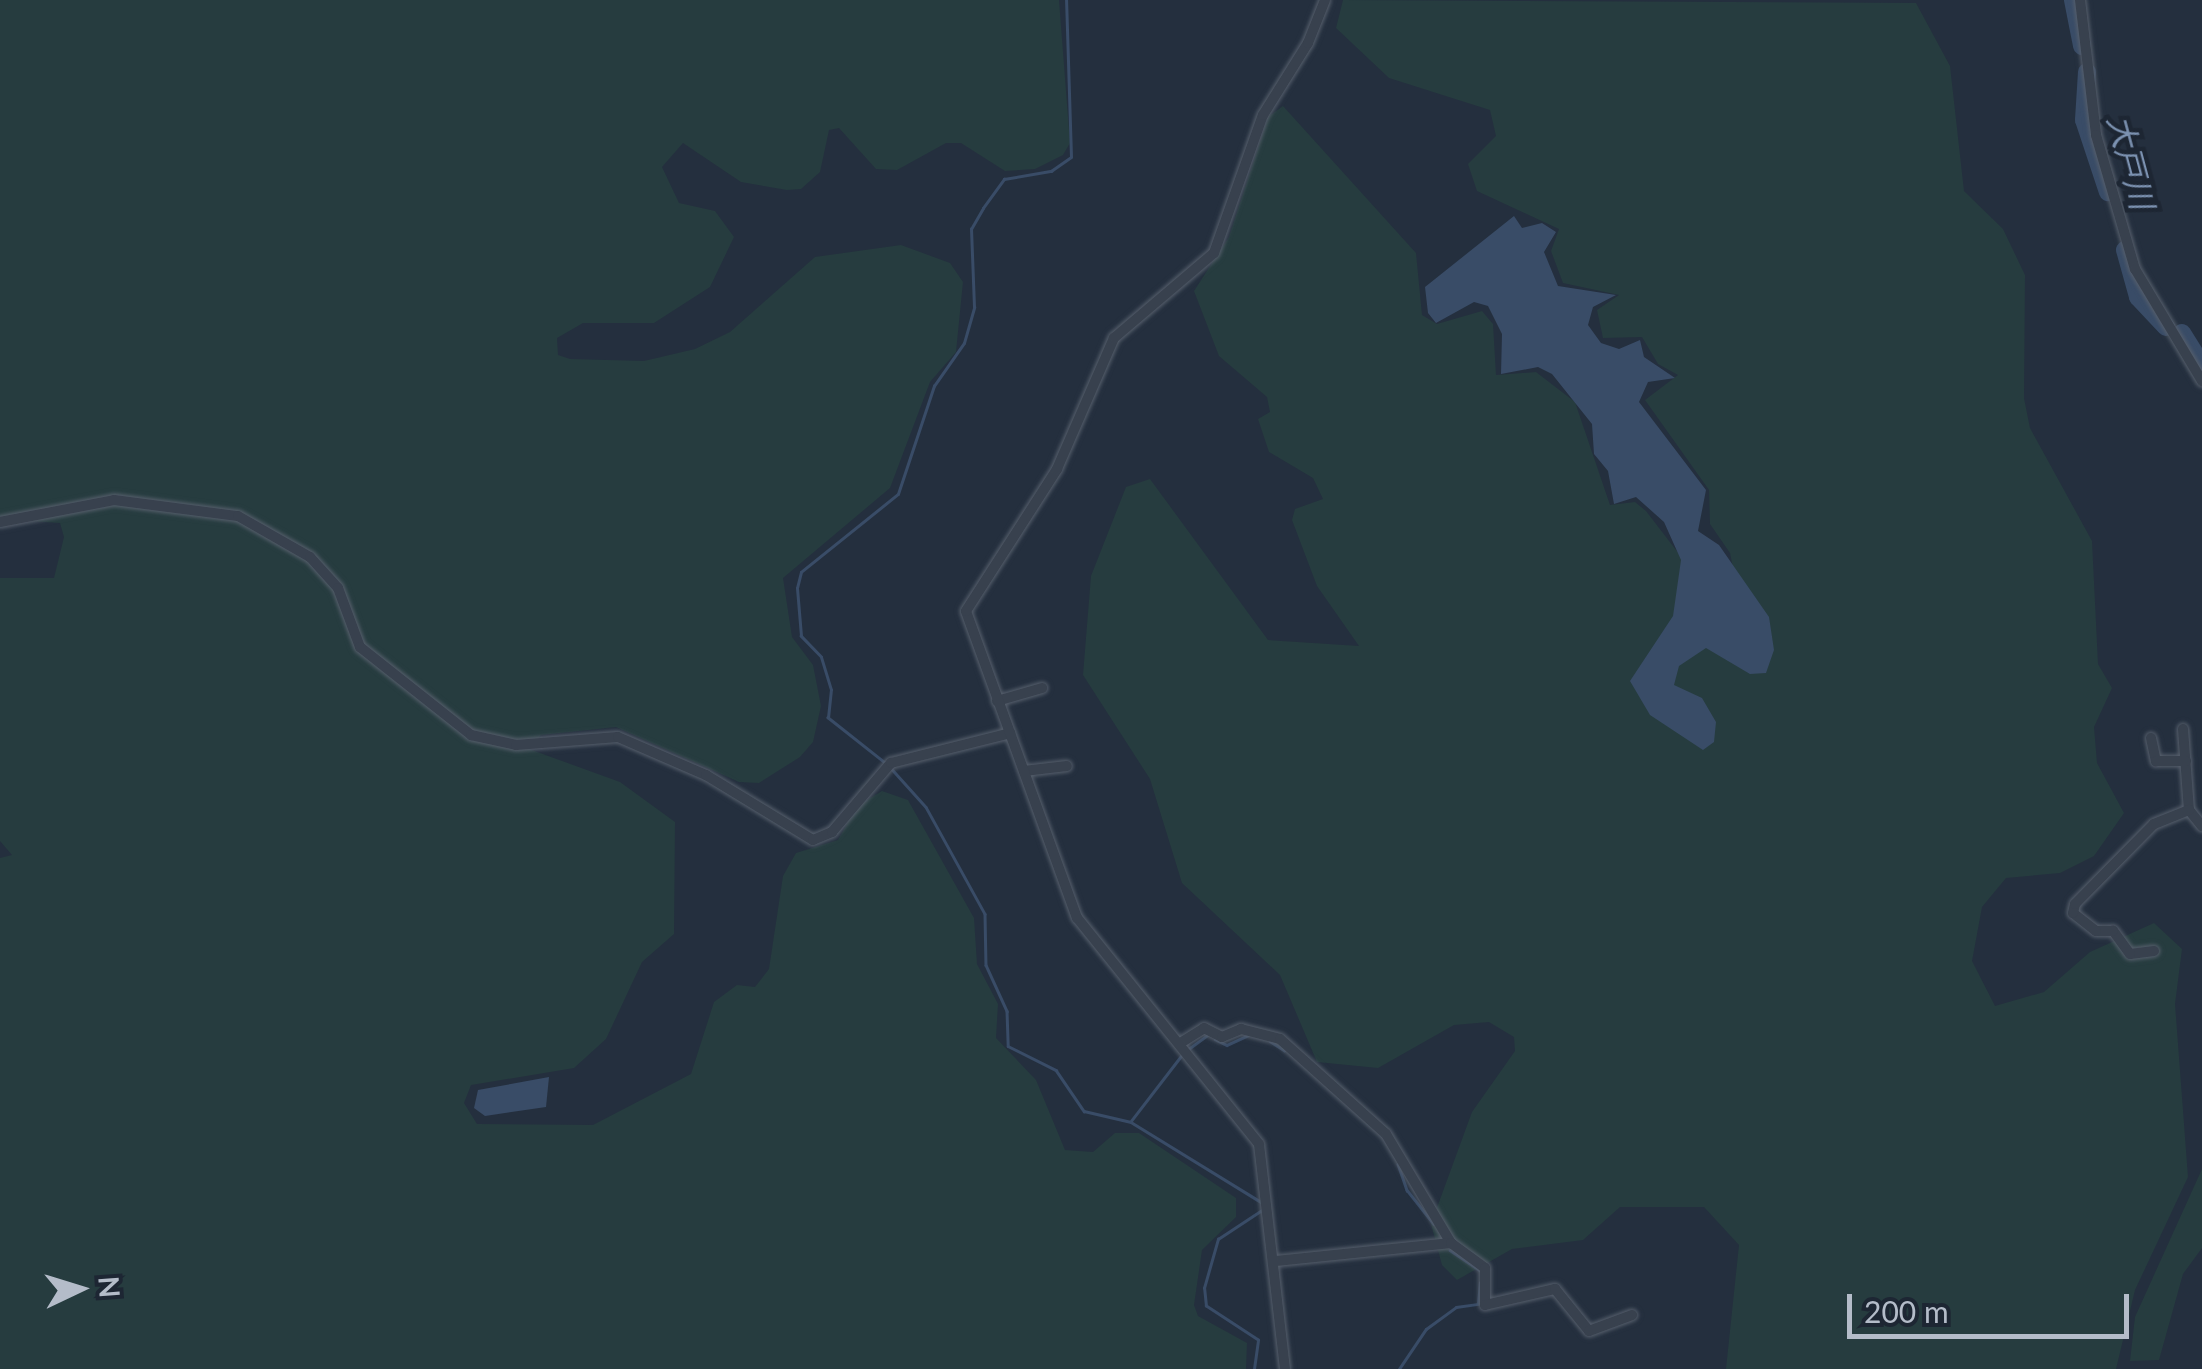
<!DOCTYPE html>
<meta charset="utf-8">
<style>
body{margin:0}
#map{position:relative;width:2202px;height:1369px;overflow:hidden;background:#242f3e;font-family:Lato,"Noto Sans JP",sans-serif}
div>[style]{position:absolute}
.green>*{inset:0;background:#263c3f}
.water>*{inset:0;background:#394c67}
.stream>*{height:2.5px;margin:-1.25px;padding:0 1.25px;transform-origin:1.25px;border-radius:1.25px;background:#394c67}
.river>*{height:18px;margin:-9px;padding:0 9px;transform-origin:9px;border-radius:9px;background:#394c67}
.roads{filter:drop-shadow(0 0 2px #565f6c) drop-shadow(0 0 2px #565f6c)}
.minor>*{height:10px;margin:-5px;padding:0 5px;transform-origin:5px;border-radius:5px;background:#38414e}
span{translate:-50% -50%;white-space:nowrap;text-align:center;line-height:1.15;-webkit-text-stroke:9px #1d2633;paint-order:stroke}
.water-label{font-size:32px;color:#7c92b1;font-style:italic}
.north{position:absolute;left:30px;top:1239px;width:100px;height:100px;-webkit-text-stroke:8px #1d2633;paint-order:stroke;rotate:86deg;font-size:28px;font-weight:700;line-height:40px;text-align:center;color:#b4bcc9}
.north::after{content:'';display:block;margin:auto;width:35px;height:45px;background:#b4bcc9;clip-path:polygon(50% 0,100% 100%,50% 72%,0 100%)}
.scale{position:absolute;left:1847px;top:1294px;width:282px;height:45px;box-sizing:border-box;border:5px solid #b4bcc9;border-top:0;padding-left:12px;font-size:30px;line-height:35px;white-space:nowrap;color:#b4bcc9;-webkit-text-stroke:8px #1d2633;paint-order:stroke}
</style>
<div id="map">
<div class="green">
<i style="clip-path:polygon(0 0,1059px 0,1070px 143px,1063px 155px,1035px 169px,1005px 171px,961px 143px,946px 143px,897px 170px,876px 169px,839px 128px,829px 130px,820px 172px,801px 189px,787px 190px,741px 182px,683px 143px,662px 167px,679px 203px,715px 211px,734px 237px,710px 287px,654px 323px,583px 323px,557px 338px,558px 355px,570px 359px,644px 361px,695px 349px,730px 332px,815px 257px,901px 245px,950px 263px,963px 282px,956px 352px,930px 382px,890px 488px,783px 578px,792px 637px,813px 665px,821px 706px,813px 742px,800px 757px,759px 783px,739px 782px,616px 727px,541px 735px,529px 749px,620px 782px,675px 822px,674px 934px,642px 962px,606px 1039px,574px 1068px,471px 1085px,464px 1103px,477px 1124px,593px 1125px,691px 1074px,714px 1002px,737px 985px,755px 987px,769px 969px,783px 876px,796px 853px,838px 840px,857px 806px,882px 791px,908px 800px,974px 918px,977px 964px,998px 1004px,996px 1038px,1036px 1080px,1065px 1150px,1093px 1152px,1115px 1133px,1139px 1133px,1236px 1198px,1236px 1217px,1202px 1250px,1194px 1305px,1198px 1316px,1247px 1343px,1246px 1369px,0 1369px,0 858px,12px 855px,0 841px,0 578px,54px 578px,64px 537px,60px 523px,0 519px)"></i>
<i style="clip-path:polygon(1343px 0,1916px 3px,1950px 66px,1964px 191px,2003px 229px,2025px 275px,2024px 398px,2030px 428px,2092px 541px,2098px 664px,2112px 688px,2094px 727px,2097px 763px,2124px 813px,2094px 856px,2060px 873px,2006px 878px,1982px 907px,1972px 961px,1995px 1006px,2044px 992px,2090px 952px,2154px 923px,2182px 949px,2175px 1004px,2188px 1177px,2135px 1290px,2116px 1369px,1726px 1369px,1739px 1245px,1704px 1207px,1620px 1207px,1583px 1240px,1512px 1249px,1457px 1280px,1442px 1265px,1431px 1224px,1472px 1112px,1515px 1051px,1514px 1037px,1489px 1022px,1454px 1025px,1378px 1068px,1317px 1062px,1280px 975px,1182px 883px,1150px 779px,1083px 675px,1091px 576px,1126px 487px,1150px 479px,1268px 640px,1359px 646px,1317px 586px,1292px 520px,1295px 509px,1323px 499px,1313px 478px,1269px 452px,1258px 419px,1270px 412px,1267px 397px,1219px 356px,1194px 291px,1229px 237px,1268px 117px,1283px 106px,1416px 253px,1422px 315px,1437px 324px,1482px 311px,1493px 324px,1496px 375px,1536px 372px,1575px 402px,1610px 505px,1635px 502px,1646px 511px,1706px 589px,1737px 588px,1730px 553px,1710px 524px,1709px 490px,1645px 400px,1678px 375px,1658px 364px,1642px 337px,1603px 338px,1597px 310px,1619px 295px,1563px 283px,1551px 251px,1559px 229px,1477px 191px,1468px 164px,1496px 136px,1490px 110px,1389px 78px,1336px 28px)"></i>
<i style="clip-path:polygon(2202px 1169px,2202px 1248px,2183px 1274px,2159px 1360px,2130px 1361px,2135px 1317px)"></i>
</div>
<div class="water">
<i style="clip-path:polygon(1514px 216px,1522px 228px,1542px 223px,1556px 232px,1544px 252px,1558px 286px,1616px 295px,1593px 307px,1588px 325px,1601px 343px,1619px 349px,1640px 340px,1644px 357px,1675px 378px,1648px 382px,1639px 402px,1706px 490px,1698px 531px,1719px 545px,1769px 617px,1774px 650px,1766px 673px,1750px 674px,1706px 648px,1679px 666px,1674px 685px,1702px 698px,1716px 722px,1714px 742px,1703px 750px,1650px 715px,1630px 681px,1673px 616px,1681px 560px,1664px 522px,1636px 497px,1614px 504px,1608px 471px,1594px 454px,1592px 424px,1552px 374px,1538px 367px,1501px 374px,1502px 334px,1488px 306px,1474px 302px,1436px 323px,1428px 313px,1425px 287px)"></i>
<i style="clip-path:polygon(549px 1077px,546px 1107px,485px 1116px,474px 1108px,478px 1090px)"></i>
</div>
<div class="stream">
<i style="left:885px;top:763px;width:73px;rotate:-141.7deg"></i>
<i style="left:828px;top:718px;width:28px;rotate:-84deg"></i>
<i style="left:831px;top:690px;width:34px;rotate:-107deg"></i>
<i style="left:821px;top:657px;width:29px;rotate:-134deg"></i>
<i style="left:801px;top:636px;width:48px;rotate:-94.8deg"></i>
<i style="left:797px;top:588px;width:16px;rotate:-76deg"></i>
<i style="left:801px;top:572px;width:124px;rotate:-38.8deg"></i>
<i style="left:898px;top:494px;width:114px;rotate:-71.6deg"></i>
<i style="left:934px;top:386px;width:52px;rotate:-55.1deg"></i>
<i style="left:964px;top:343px;width:37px;rotate:-74deg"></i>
<i style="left:974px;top:307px;width:78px;rotate:-92.2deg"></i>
<i style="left:971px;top:229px;width:24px;rotate:-60deg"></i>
<i style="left:983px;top:208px;width:36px;rotate:-54deg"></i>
<i style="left:1004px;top:179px;width:48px;rotate:-9.7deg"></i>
<i style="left:1051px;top:171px;width:24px;rotate:-35deg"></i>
<i style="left:1071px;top:157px;width:157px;rotate:-91.8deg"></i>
<i style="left:891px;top:768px;width:52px;rotate:48.1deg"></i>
<i style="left:926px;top:807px;width:122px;rotate:61.1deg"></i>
<i style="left:985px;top:914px;width:51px;rotate:88.9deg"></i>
<i style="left:986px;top:965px;width:51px;rotate:65.5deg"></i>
<i style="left:1007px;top:1011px;width:35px;rotate:88deg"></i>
<i style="left:1008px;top:1046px;width:54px;rotate:26.6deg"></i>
<i style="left:1056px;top:1070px;width:50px;rotate:55.7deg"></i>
<i style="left:1084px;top:1111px;width:48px;rotate:13.2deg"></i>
<i style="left:1131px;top:1122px;width:153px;rotate:31.6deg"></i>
<i style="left:1215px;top:1039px;width:13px;rotate:27deg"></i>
<i style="left:1227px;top:1045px;width:23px;rotate:-25deg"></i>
<i style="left:1270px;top:1041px;width:17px;rotate:33deg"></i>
<i style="left:1187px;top:1050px;width:26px;rotate:-36deg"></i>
<i style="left:1131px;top:1121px;width:82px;rotate:-52.4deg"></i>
<i style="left:1398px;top:1164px;width:28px;rotate:71deg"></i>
<i style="left:1407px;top:1190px;width:43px;rotate:51.5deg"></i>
<i style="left:1450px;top:1250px;width:37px;rotate:34deg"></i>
<i style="left:1254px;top:1369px;width:29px;rotate:-82deg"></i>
<i style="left:1258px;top:1340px;width:62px;rotate:-146.8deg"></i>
<i style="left:1206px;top:1306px;width:18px;rotate:-96deg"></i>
<i style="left:1204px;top:1288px;width:51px;rotate:-74.1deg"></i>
<i style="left:1218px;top:1239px;width:53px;rotate:-33.4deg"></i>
<i style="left:1399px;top:1369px;width:48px;rotate:-56deg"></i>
<i style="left:1426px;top:1329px;width:37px;rotate:-36deg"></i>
<i style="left:1456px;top:1307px;width:22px;rotate:-8deg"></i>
<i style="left:1478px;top:1304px;width:21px;rotate:-85deg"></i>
</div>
<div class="river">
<i style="left:2073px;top:0;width:47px;rotate:78.9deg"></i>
<i style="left:2087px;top:72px;width:48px;rotate:93.6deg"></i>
<i style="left:2084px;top:120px;width:76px;rotate:71.6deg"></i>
<i style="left:2125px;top:250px;width:49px;rotate:74.5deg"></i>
<i style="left:2138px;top:297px;width:41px;rotate:47deg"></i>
<i style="left:2182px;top:333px;width:38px;rotate:58deg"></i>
</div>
<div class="roads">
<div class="minor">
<i style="left:2080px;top:0;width:136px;rotate:83.2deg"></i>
<i style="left:2096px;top:135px;width:140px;rotate:73.8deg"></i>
<i style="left:2135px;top:269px;width:131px;rotate:59.1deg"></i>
<i style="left:0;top:522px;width:116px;rotate:-10.9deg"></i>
<i style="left:114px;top:500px;width:125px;rotate:7.4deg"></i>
<i style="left:238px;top:516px;width:83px;rotate:29.7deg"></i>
<i style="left:310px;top:557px;width:42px;rotate:47.9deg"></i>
<i style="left:338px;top:588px;width:63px;rotate:69.6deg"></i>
<i style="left:360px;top:647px;width:142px;rotate:38.4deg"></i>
<i style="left:471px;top:735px;width:46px;rotate:12.5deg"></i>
<i style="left:516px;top:745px;width:102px;rotate:-4.5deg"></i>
<i style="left:618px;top:737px;width:96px;rotate:23.4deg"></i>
<i style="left:706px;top:775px;width:125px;rotate:31.3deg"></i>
<i style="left:813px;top:840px;width:21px;rotate:-23deg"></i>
<i style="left:832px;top:832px;width:91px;rotate:-49.5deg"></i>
<i style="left:891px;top:763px;width:123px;rotate:-14.1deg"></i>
<i style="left:997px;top:701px;width:47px;rotate:-16.1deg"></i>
<i style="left:2183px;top:729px;width:81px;rotate:85.8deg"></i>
<i style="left:2189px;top:810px;width:21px;rotate:51deg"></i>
<i style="left:2151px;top:738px;width:24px;rotate:78deg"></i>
<i style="left:2156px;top:761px;width:30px"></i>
<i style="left:1024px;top:771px;width:43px;rotate:-6.6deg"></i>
<i style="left:2154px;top:951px;width:24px;rotate:173deg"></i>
<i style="left:2130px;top:954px;width:29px;rotate:-126deg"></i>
<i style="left:2113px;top:931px;width:17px;rotate:180deg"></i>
<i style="left:2096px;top:931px;width:29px;rotate:-142deg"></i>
<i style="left:2073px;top:913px;width:9px;rotate:-77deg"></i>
<i style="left:2075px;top:904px;width:112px;rotate:-45.4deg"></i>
<i style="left:2154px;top:824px;width:38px;rotate:-22deg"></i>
<i style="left:1182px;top:1042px;width:26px;rotate:-32deg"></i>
<i style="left:1204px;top:1028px;width:20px;rotate:27deg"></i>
<i style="left:1222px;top:1037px;width:21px;rotate:-23deg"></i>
<i style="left:1241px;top:1029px;width:40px;rotate:14.4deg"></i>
<i style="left:1280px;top:1039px;width:142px;rotate:41.9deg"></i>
<i style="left:1386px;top:1134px;width:127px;rotate:59.2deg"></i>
<i style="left:1276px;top:1261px;width:176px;rotate:-5.9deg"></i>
<i style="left:1451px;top:1243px;width:42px;rotate:36.3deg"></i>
<i style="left:1485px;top:1268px;width:37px;rotate:90deg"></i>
<i style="left:1485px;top:1305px;width:72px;rotate:-12.9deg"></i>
<i style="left:1555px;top:1289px;width:54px;rotate:51deg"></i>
<i style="left:1589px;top:1331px;width:46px;rotate:-20.4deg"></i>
<i style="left:1285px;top:1369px;width:226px;rotate:-96.6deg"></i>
<i style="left:1259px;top:1144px;width:290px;rotate:-128.8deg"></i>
<i style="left:1077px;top:918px;width:326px;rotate:-109.9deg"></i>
<i style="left:966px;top:611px;width:169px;rotate:-57.3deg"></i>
<i style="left:1057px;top:469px;width:143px;rotate:-66.5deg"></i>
<i style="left:1114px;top:338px;width:131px;rotate:-40.4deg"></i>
<i style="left:1214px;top:253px;width:146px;rotate:-70.5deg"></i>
<i style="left:1263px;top:115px;width:85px;rotate:-58deg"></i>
<i style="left:1308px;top:43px;width:46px;rotate:-68.4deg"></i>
</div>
</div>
<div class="water-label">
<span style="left:2131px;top:162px;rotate:75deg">大戸川</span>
</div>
<div class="north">N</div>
<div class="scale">200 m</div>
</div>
